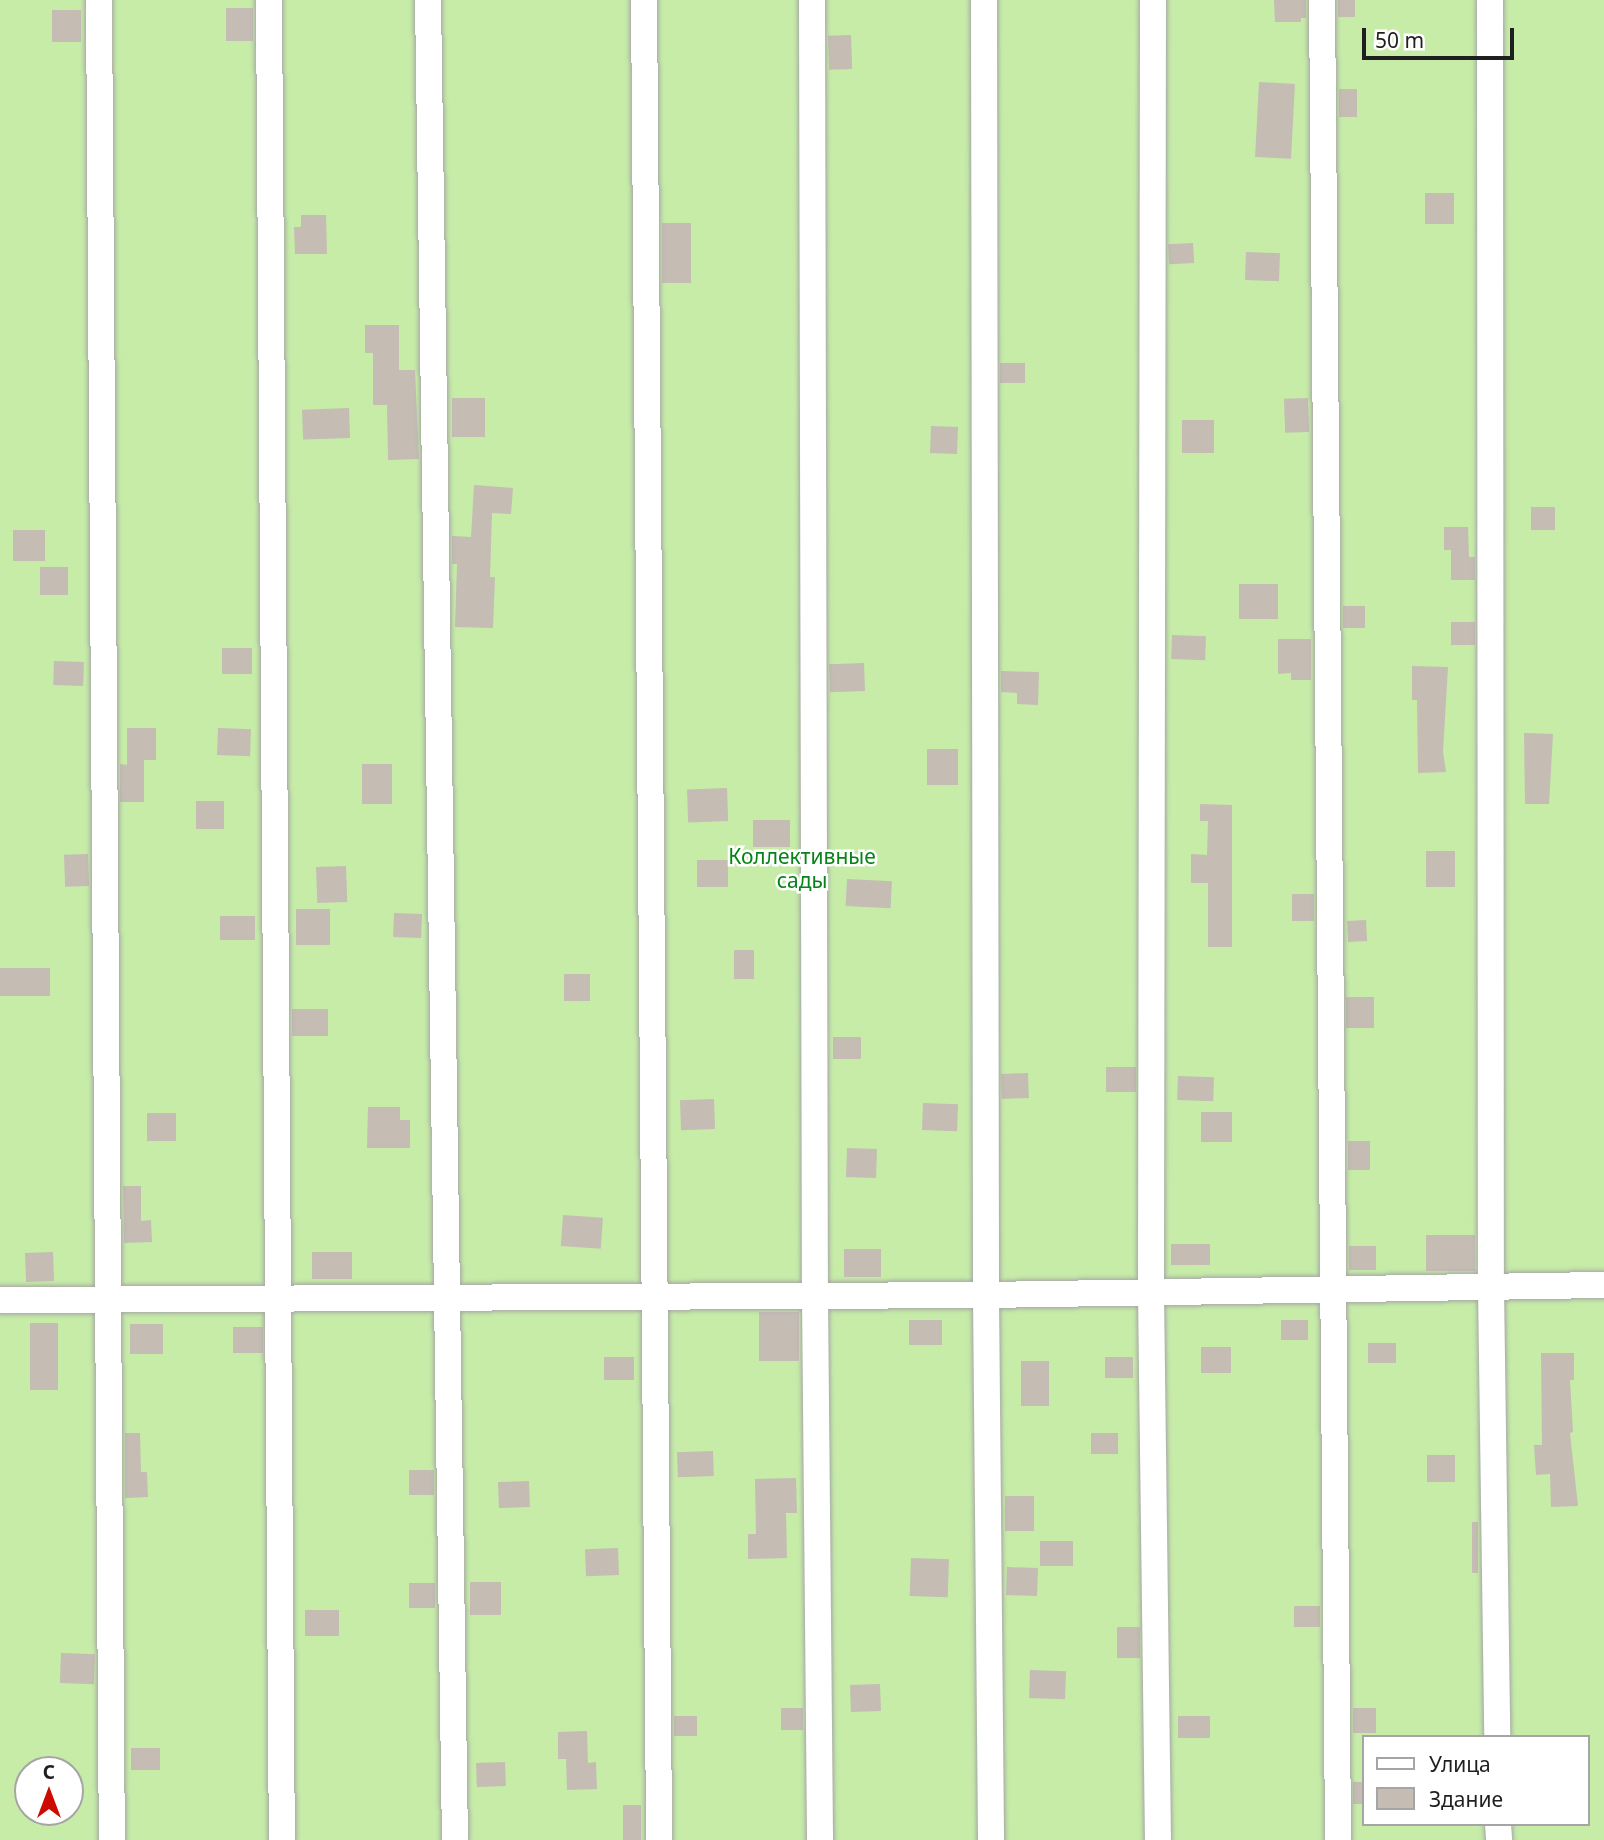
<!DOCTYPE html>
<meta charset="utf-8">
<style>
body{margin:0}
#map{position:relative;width:1604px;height:1840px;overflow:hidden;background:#f0ede5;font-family:"Noto Sans",sans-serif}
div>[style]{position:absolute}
.grass>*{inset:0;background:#c6eca8}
.building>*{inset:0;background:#c5bcb4;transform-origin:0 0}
.roads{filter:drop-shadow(0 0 2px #a6a6a6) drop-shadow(0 0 2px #a6a6a6)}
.minor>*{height:26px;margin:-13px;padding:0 13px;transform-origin:13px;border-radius:13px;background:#fff}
span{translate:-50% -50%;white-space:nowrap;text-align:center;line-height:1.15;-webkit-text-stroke:5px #fff;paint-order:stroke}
.park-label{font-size:21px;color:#078318}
.legend{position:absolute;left:1362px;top:1735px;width:228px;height:91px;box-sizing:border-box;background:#fff;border:2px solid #a5a5a5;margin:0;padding:9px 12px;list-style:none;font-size:21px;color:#1f1f1f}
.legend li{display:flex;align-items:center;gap:14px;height:35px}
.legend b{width:35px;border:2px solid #a5a5a5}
.north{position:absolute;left:14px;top:1756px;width:70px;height:70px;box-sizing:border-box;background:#fff;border:2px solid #a5a5a5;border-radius:50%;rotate:0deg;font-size:19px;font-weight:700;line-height:28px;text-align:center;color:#1f1f1f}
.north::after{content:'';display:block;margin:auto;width:24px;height:32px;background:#ce0b00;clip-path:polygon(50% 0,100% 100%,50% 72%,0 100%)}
.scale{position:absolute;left:1362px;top:28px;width:152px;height:32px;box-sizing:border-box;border:4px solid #1f1f1f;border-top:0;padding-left:9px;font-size:21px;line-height:24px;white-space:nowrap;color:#1f1f1f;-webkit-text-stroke:5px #fff;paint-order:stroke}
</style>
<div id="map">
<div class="grass">
<i style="clip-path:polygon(evenodd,0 0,1604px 0,1604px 1840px,0 1840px,0 0,1364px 1737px,1588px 1737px,1588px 1824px,1364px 1824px,1364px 1737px,0 0,28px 1770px,70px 1770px,70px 1812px,28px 1812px,28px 1770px)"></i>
</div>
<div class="building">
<i style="clip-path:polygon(1274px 0,1306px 0,1306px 18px,1301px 18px,1301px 22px,1275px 22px)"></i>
<i style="left:1338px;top:0;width:17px;height:17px"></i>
<i style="left:226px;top:8px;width:27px;height:33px"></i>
<i style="left:52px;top:10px;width:29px;height:32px"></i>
<i style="left:851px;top:35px;width:34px;height:23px;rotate:88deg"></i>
<i style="left:1259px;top:82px;width:36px;height:75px;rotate:3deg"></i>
<i style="left:1339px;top:89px;width:18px;height:28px"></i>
<i style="left:1425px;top:193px;width:29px;height:31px"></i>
<i style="clip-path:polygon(301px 215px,326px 215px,327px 254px,295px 254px,294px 227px,301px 227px)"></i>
<i style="left:662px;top:223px;width:29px;height:60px"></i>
<i style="left:1193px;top:243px;width:20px;height:25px;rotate:87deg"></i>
<i style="left:1246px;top:252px;width:34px;height:28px;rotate:2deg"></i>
<i style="clip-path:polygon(365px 325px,399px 325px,399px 370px,415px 370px,419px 459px,388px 460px,387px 405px,373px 405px,373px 353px,365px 353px)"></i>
<i style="left:1000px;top:363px;width:25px;height:20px"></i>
<i style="left:452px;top:398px;width:33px;height:39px"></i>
<i style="left:1308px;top:398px;width:34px;height:24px;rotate:88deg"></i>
<i style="left:349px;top:408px;width:30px;height:47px;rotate:88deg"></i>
<i style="left:1182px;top:420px;width:32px;height:33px"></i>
<i style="left:931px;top:426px;width:27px;height:27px;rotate:2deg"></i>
<i style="clip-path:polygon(474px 485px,513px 488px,511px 514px,492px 513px,490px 577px,495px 577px,493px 628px,455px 627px,457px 564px,452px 564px,452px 536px,471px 537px)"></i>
<i style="left:1531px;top:507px;width:24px;height:23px"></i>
<i style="clip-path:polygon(1444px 527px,1468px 527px,1469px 557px,1475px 557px,1475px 580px,1451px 580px,1451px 550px,1444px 550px)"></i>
<i style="left:13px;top:530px;width:32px;height:31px"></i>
<i style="left:40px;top:567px;width:28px;height:28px"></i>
<i style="left:1239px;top:584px;width:39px;height:35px"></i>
<i style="left:1343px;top:606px;width:22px;height:22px"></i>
<i style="left:1451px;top:622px;width:24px;height:23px"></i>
<i style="left:1172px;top:635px;width:34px;height:24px;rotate:2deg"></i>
<i style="clip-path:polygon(1278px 639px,1311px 639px,1311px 680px,1291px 680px,1291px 673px,1278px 674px)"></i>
<i style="left:222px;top:648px;width:30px;height:26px"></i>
<i style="left:54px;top:661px;width:30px;height:24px;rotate:2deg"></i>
<i style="left:864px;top:663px;width:28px;height:35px;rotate:88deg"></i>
<i style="clip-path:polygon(1412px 666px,1448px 667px,1443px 752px,1446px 772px,1418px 773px,1417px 700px,1412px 700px)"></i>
<i style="clip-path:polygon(1001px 671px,1039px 672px,1038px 705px,1017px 704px,1017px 693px,1001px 692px)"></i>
<i style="clip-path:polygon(127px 728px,156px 728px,156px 760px,144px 760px,144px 802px,120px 802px,120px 764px,127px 765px)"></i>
<i style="left:218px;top:728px;width:33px;height:27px;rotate:2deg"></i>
<i style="clip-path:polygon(1524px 733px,1553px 734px,1549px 804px,1525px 804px)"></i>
<i style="left:927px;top:749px;width:31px;height:36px"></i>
<i style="left:392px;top:764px;width:40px;height:30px;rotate:90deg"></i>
<i style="left:727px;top:788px;width:33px;height:40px;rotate:88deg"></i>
<i style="left:196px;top:801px;width:28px;height:28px"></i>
<i style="clip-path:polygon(1200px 804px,1232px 805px,1232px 947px,1208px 947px,1208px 883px,1191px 883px,1191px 854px,1207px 855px,1208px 821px,1200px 821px)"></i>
<i style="left:753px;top:820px;width:37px;height:27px"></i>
<i style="left:1426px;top:851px;width:29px;height:36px"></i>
<i style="left:88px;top:854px;width:32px;height:24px;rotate:88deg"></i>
<i style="left:697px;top:860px;width:31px;height:27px"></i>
<i style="left:346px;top:866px;width:36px;height:30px;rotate:88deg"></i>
<i style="left:847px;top:879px;width:45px;height:27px;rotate:3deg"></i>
<i style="left:1292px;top:894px;width:22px;height:27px"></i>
<i style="left:296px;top:909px;width:34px;height:36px"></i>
<i style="left:394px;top:913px;width:28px;height:24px;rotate:2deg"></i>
<i style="left:220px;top:916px;width:35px;height:24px"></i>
<i style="left:1366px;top:920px;width:21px;height:19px;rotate:87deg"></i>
<i style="left:734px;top:950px;width:20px;height:29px"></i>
<i style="left:50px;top:968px;width:28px;height:50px;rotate:90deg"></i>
<i style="left:564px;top:974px;width:26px;height:27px"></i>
<i style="left:1346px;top:997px;width:28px;height:31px"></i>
<i style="left:292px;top:1009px;width:36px;height:27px"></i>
<i style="left:833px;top:1037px;width:28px;height:22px"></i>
<i style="left:1106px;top:1067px;width:30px;height:25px"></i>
<i style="left:1028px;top:1073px;width:25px;height:27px;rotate:88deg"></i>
<i style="left:1178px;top:1076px;width:36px;height:24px;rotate:2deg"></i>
<i style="left:714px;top:1099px;width:30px;height:34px;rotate:88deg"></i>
<i style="left:923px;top:1103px;width:35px;height:27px;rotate:2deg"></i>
<i style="clip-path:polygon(368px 1107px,400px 1107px,400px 1120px,410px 1120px,410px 1148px,367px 1148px)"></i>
<i style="left:1201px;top:1112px;width:31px;height:30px"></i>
<i style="left:147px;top:1113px;width:29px;height:28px"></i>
<i style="left:1348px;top:1141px;width:22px;height:29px"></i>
<i style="left:847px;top:1148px;width:30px;height:29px;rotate:2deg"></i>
<i style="clip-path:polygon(123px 1186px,141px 1186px,141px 1221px,151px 1220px,152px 1242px,124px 1243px)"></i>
<i style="left:563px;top:1215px;width:40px;height:31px;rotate:4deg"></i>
<i style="left:1475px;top:1235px;width:36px;height:49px;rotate:90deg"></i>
<i style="left:1171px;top:1244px;width:39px;height:21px"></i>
<i style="left:1349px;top:1246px;width:27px;height:24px"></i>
<i style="left:844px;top:1249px;width:37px;height:28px"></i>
<i style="left:53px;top:1252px;width:29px;height:28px;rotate:88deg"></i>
<i style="left:312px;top:1252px;width:40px;height:27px"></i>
<i style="left:759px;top:1312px;width:40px;height:49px"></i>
<i style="left:909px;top:1320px;width:33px;height:25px"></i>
<i style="left:1281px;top:1320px;width:27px;height:20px"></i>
<i style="left:58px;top:1323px;width:67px;height:28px;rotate:90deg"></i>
<i style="left:130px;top:1324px;width:33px;height:30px"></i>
<i style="left:233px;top:1327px;width:30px;height:26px"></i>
<i style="left:1396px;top:1343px;width:20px;height:28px;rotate:90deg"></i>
<i style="left:1201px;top:1347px;width:30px;height:26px"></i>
<i style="clip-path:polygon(1541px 1353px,1574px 1353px,1574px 1380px,1570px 1380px,1573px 1432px,1570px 1433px,1578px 1506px,1551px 1507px,1550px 1474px,1536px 1475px,1534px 1445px,1542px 1445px)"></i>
<i style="left:604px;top:1357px;width:30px;height:23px"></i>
<i style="left:1105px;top:1357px;width:28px;height:21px"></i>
<i style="left:1021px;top:1361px;width:28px;height:45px"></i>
<i style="clip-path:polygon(125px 1433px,140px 1433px,141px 1472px,147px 1472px,148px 1497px,125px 1498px)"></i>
<i style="left:1091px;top:1433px;width:27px;height:21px"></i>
<i style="left:713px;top:1451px;width:25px;height:36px;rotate:88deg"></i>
<i style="left:1427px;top:1455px;width:28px;height:27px"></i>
<i style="left:409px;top:1470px;width:25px;height:25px"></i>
<i style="clip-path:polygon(796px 1478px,797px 1513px,786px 1513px,787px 1558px,748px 1559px,748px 1534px,756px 1534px,755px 1479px)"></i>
<i style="left:529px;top:1481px;width:26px;height:31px;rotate:88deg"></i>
<i style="left:1005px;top:1496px;width:29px;height:35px"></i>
<i style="left:1472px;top:1522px;width:6px;height:51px"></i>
<i style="left:1040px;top:1541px;width:33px;height:25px"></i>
<i style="left:618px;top:1548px;width:27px;height:33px;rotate:88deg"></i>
<i style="left:911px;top:1558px;width:38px;height:38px;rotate:2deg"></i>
<i style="left:1007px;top:1567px;width:31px;height:28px;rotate:2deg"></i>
<i style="left:470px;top:1582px;width:31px;height:33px"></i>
<i style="left:409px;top:1583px;width:26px;height:25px"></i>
<i style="left:1294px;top:1606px;width:26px;height:21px"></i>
<i style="left:305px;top:1610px;width:34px;height:26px"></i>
<i style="left:1117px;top:1627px;width:23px;height:31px"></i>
<i style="left:61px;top:1653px;width:34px;height:30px;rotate:2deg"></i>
<i style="left:1030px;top:1670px;width:36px;height:28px;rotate:2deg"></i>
<i style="left:880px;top:1684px;width:27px;height:30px;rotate:88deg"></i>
<i style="left:781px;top:1708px;width:22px;height:22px"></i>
<i style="left:1353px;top:1708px;width:23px;height:25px"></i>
<i style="left:674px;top:1716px;width:23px;height:20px"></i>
<i style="left:1178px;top:1716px;width:32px;height:22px"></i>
<i style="clip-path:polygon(587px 1731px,588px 1763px,596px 1762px,597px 1789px,567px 1790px,566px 1759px,558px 1759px,558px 1732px)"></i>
<i style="left:160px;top:1748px;width:22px;height:29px;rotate:90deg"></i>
<i style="left:505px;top:1762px;width:24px;height:29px;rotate:88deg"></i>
<i style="left:1353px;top:1782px;width:11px;height:22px"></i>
<i style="left:623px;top:1805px;width:18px;height:35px"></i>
</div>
<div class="roads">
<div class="minor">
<i style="left:99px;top:0;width:1840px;rotate:89.6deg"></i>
<i style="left:269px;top:0;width:1840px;rotate:89.6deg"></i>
<i style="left:428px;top:0;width:1840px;rotate:89.16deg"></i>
<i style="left:644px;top:0;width:1840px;rotate:89.53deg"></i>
<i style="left:812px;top:0;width:1295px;rotate:89.87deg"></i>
<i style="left:815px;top:1295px;width:545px;rotate:89.47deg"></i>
<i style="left:984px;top:0;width:1295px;rotate:89.91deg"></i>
<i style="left:986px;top:1295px;width:545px;rotate:89.47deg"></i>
<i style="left:1153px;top:0;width:1293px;rotate:90.09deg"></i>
<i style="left:1151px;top:1293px;width:547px;rotate:89.27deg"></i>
<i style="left:1322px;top:0;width:1840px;rotate:89.5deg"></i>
<i style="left:1490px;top:0;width:1287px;rotate:89.96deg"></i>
<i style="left:1491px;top:1287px;width:450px;rotate:89.2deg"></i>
<i style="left:0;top:1300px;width:986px;rotate:-0.29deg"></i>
<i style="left:986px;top:1295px;width:618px;rotate:-0.93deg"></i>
<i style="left:1498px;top:1824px;width:16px;rotate:86deg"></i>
</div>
</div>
<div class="park-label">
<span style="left:802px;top:868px">Коллективные<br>сады</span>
</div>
<ul class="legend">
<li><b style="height:9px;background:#fff"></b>Улица</li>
<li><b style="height:19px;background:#c5bcb4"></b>Здание</li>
</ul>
<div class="north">С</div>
<div class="scale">50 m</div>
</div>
